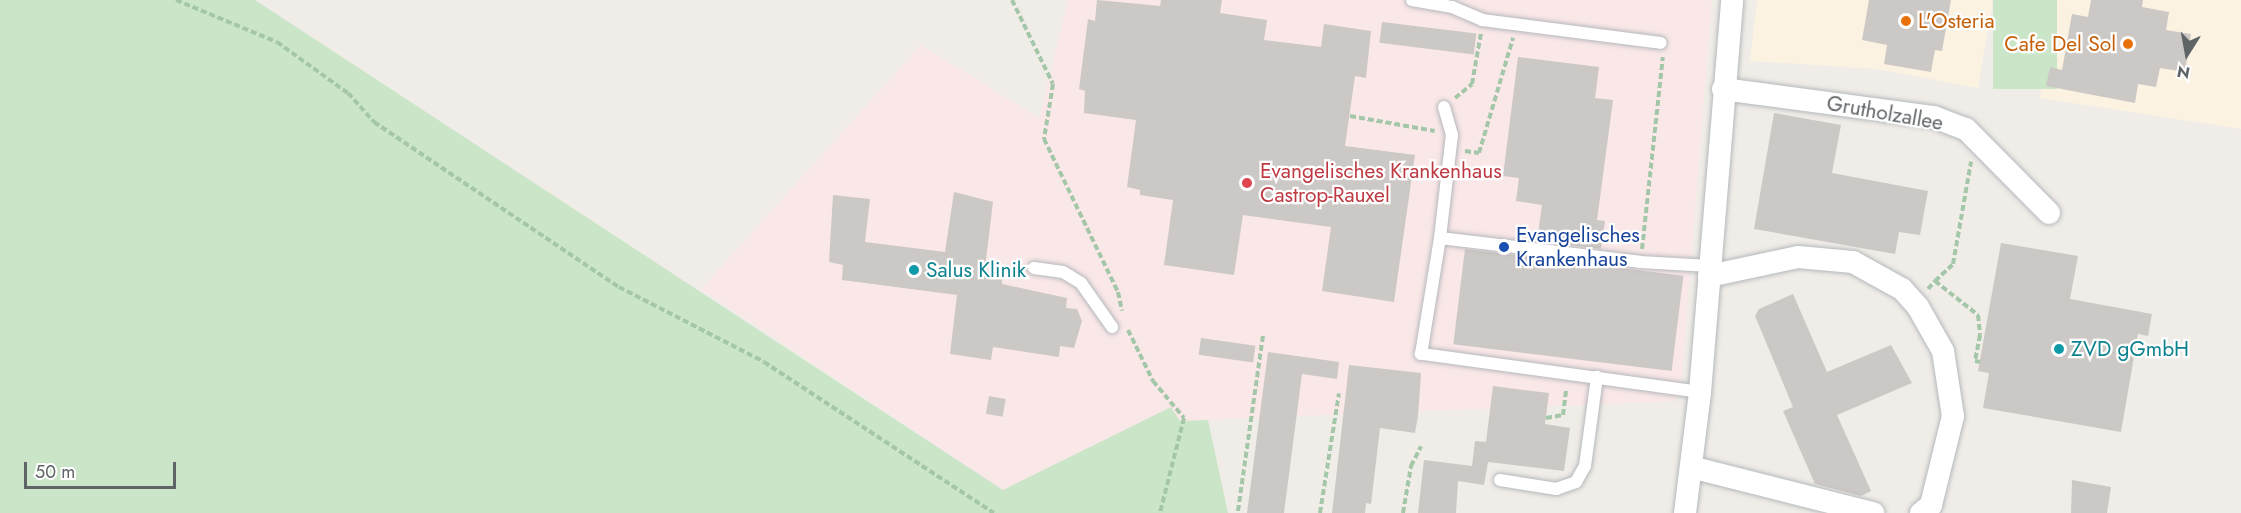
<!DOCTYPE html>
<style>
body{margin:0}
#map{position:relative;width:2241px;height:513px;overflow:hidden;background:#f0ede8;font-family:Jost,sans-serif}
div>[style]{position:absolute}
.commercial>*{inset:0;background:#fbf2e2}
.medical>*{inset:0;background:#fae7e8}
.green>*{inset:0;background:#cbe5c8;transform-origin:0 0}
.building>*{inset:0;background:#ccc8c5;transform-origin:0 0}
.path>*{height:4px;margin-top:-2px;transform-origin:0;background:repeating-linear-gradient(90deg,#a3c7a8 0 6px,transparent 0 9px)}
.roads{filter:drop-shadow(0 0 2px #b5b8bb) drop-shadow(0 0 2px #b5b8bb)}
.service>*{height:12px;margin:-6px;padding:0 6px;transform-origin:6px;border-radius:6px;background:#fff}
.minor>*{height:22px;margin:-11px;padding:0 11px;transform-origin:11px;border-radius:11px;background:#fff}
.dots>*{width:16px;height:16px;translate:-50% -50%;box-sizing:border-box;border:3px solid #fff;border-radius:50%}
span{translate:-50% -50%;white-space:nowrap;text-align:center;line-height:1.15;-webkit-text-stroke:4.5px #fff;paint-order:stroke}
.food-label{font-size:21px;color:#c56008}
.left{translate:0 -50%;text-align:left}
.right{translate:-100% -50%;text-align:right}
.street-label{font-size:21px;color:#5f6467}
.health-label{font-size:21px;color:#be3a42}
.transit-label{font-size:21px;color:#164399}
.culture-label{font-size:21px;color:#0d838f}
.north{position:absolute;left:2157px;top:24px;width:60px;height:60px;-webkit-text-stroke:4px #fff;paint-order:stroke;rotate:191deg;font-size:16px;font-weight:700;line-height:24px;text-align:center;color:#5f6467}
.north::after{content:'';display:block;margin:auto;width:21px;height:27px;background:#5f6467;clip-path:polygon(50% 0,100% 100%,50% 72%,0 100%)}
.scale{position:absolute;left:24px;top:462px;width:152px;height:27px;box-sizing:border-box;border:3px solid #5f6467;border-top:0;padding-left:8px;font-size:18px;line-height:21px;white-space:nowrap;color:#5f6467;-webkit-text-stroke:4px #fff;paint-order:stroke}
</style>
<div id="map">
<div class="commercial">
<i style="clip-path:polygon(1757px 0,1993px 0,1978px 88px,1877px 69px,1750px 61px)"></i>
<i style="clip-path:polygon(2056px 0,2241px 0,2241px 129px,2040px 98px)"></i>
</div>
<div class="medical">
<i style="clip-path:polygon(1068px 0,1712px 0,1682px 374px,1676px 401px,1180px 421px,1170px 408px,1003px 490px,701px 289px,921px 45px,1039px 118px)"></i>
</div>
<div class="green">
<i style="clip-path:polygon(0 0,255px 0,1003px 490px,1171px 407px,1180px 421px,1208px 420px,1228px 513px,0 513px)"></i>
<i style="left:1993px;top:0;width:64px;height:89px"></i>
</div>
<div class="building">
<i style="clip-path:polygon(1097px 0,1160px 6px,1161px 0,1222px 0,1220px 13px,1267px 20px,1264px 40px,1321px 47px,1324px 24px,1371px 31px,1366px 78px,1355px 76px,1345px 146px,1415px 155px,1394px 302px,1322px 291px,1331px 227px,1243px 215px,1234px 275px,1164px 265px,1173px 200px,1140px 195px,1140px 190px,1127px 187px,1136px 120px,1084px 113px,1085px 91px,1079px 89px,1088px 19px,1095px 21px)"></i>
<i style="clip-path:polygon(1869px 0,1951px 0,1942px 51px,1935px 50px,1931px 72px,1884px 64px,1887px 45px,1862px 40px)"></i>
<i style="clip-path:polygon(2091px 0,2143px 0,2142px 7px,2169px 12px,2166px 30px,2191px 34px,2185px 72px,2160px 68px,2156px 87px,2138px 84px,2135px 103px,2046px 86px,2050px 67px,2062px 70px,2072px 14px,2088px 17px)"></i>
<i style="left:1382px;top:22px;width:95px;height:21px;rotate:7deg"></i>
<i style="clip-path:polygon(1518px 57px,1599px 67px,1595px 98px,1613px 100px,1597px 220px,1605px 221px,1601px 249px,1537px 241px,1542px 205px,1516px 201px,1519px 178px,1503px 176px)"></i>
<i style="clip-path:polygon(1774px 113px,1841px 125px,1832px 173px,1928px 191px,1920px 235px,1899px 232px,1895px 254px,1754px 229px)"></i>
<i style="clip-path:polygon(954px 192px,993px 202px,984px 276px,1002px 279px,1002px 284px,1067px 298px,1066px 308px,1077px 309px,1082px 321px,1074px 348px,1060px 346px,1059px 357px,993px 347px,991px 360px,950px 354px,957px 295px,842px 280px,843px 265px,829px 262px,833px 195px,870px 199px,865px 242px,945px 252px)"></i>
<i style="clip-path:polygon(2001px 243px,2078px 256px,2070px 299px,2152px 314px,2148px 336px,2138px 334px,2121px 432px,1983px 408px,1989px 373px,1978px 371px)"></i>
<i style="left:1465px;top:249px;width:220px;height:96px;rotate:7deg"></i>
<i style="clip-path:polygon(1793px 294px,1827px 372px,1891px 345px,1912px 383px,1837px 415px,1871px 491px,1861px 496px,1815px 484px,1783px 411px,1793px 407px,1755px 316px,1759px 309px)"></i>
<i style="left:1201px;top:338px;width:55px;height:17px;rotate:8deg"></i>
<i style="clip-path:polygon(1268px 352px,1339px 362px,1337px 379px,1302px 374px,1284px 513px,1247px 513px)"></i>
<i style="clip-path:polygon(1349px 365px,1421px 373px,1418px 416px,1415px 433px,1380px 428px,1371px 504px,1366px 503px,1365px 513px,1332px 513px)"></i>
<i style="clip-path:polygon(1493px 386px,1549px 393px,1545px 424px,1570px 428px,1564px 471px,1488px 462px,1484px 485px,1458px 481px,1456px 513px,1418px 513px,1424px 460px,1472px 466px,1475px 441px,1486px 442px)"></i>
<i style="left:989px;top:396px;width:17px;height:18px;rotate:10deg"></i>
<i style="clip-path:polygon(2072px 480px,2111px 487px,2107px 513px,2071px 513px)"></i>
</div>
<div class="path">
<i style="left:176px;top:0;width:109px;rotate:22.6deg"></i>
<i style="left:277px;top:42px;width:87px;rotate:35.7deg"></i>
<i style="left:348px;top:93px;width:39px;rotate:48deg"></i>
<i style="left:374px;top:122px;width:295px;rotate:34deg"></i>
<i style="left:619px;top:287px;width:163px;rotate:27.3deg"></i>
<i style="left:764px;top:362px;width:275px;rotate:33.3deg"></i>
<i style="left:1012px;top:0;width:93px;rotate:64deg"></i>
<i style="left:1053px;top:84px;width:56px;rotate:99.3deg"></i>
<i style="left:1044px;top:139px;width:170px;rotate:64.2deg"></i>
<i style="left:1118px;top:292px;width:19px;rotate:78deg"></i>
<i style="left:1455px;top:98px;width:22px;rotate:-39deg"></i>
<i style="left:1472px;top:84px;width:52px;rotate:-80deg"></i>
<i style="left:1350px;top:116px;width:86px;rotate:10deg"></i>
<i style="left:1465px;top:151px;width:14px;rotate:8deg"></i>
<i style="left:1479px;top:153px;width:120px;rotate:-73.5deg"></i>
<i style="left:1642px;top:249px;width:193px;rotate:-83.8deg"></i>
<i style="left:1935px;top:281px;width:25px;rotate:-43deg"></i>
<i style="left:1953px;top:264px;width:104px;rotate:-80deg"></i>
<i style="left:1928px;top:289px;width:11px;rotate:-49deg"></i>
<i style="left:1935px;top:281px;width:55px;rotate:38.3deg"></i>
<i style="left:1978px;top:315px;width:20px;rotate:84deg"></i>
<i style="left:1980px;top:335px;width:26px;rotate:101deg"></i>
<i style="left:1975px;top:361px;width:5px;rotate:11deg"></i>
<i style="left:1128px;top:330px;width:57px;rotate:63.9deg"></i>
<i style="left:1153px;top:381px;width:48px;rotate:50deg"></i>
<i style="left:1184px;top:418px;width:98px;rotate:104.2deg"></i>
<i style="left:1546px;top:418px;width:17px;rotate:-10deg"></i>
<i style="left:1563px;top:415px;width:26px;rotate:-83deg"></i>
<i style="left:1238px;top:511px;width:177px;rotate:-81.9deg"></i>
<i style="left:1320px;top:513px;width:121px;rotate:-81deg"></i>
<i style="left:1403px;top:513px;width:48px;rotate:-80.3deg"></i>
<i style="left:1411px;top:466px;width:22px;rotate:-63deg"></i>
</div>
<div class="roads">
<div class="service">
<i style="left:1412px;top:0;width:41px;rotate:9.9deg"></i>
<i style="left:1452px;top:7px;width:33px;rotate:23deg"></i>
<i style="left:1482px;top:20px;width:180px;rotate:7.3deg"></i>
<i style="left:1440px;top:238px;width:104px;rotate:-83.4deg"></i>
<i style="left:1452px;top:135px;width:29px;rotate:-106deg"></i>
<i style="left:1034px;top:268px;width:29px;rotate:8deg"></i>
<i style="left:1063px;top:272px;width:21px;rotate:31deg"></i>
<i style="left:1081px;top:283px;width:54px;rotate:54.8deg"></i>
<i style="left:1700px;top:392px;width:282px;rotate:-172.2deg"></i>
<i style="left:1421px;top:354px;width:118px;rotate:-80.7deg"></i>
<i style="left:1440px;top:238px;width:201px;rotate:6.8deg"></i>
<i style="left:1640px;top:262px;width:70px;rotate:3.3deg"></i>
<i style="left:1500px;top:480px;width:57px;rotate:9.1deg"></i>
<i style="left:1556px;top:489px;width:21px;rotate:-19deg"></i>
<i style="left:1576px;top:482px;width:18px;rotate:-61deg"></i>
<i style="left:1585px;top:466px;width:90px;rotate:-82.3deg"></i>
</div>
<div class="minor">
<i style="left:1723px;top:89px;width:213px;rotate:7.6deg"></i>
<i style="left:1934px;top:117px;width:34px;rotate:21deg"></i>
<i style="left:1966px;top:129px;width:118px;rotate:45.3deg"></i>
<i style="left:1709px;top:276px;width:91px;rotate:-12.1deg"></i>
<i style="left:1798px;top:257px;width:55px;rotate:5.2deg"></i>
<i style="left:1853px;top:262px;width:56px;rotate:28.9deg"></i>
<i style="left:1902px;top:289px;width:24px;rotate:48deg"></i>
<i style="left:1918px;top:307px;width:51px;rotate:60.4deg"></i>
<i style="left:1943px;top:351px;width:66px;rotate:81.3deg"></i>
<i style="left:1953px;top:416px;width:92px;rotate:103.9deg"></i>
<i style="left:1931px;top:505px;width:13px;rotate:141deg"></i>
<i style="left:1691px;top:467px;width:188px;rotate:14.2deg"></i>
<i style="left:1685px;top:513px;width:122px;rotate:-82.9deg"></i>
<i style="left:1700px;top:392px;width:393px;rotate:-85.3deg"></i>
</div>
</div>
<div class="dots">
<i style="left:1906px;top:21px;background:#e8710a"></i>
<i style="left:2128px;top:44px;background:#e8710a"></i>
<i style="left:1247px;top:183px;background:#e0444e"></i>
<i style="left:1504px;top:247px;background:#1a4fb4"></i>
<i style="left:914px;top:270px;background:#0f9aa8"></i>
<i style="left:2059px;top:349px;background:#0f9aa8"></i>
</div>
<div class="food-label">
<span class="left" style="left:1918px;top:21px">L'Osteria</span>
<span class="right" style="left:2116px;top:44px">Cafe Del Sol</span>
</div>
<div class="street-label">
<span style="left:1885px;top:113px;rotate:10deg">Grutholzallee</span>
</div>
<div class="health-label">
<span class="left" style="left:1260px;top:183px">Evangelisches Krankenhaus<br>Castrop-Rauxel</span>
</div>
<div class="transit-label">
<span class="left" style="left:1516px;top:247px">Evangelisches<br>Krankenhaus</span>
</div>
<div class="culture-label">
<span class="left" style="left:926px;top:270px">Salus Klinik</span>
<span class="left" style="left:2071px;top:349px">ZVD gGmbH</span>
</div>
<div class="north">N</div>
<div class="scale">50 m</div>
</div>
